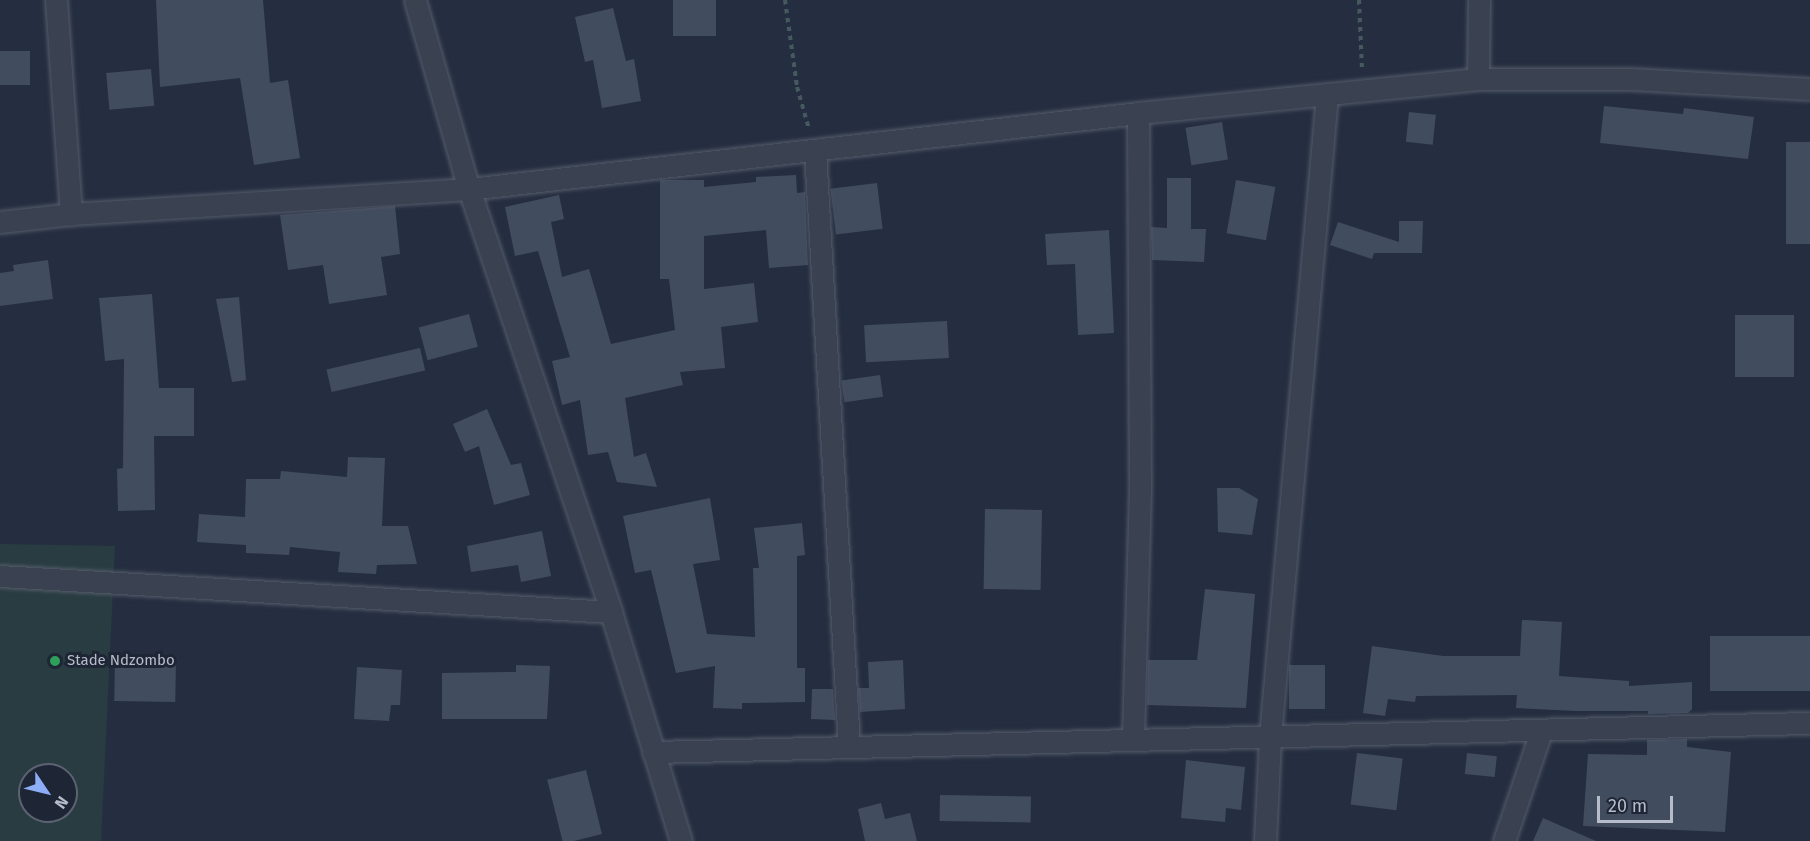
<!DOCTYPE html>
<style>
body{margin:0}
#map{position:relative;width:1810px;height:841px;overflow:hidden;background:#252e40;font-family:"Fira Sans",sans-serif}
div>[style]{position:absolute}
.green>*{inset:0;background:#283c41}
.building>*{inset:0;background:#424c5f;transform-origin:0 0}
.path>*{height:4px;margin-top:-2px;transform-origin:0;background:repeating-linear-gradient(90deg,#46595e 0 4.5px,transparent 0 9px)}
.roads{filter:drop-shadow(0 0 2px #545c6a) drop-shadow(0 0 2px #545c6a)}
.minor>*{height:21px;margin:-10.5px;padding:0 10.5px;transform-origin:10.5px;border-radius:10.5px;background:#3a4150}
.dots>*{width:16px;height:16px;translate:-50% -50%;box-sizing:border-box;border:3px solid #1e2635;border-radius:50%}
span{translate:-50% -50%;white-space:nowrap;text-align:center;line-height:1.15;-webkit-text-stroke:6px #1e2635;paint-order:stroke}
.poi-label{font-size:15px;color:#b6bcca}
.left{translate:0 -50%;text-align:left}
.north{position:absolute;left:18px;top:763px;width:60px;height:60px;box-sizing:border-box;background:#1e2635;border:2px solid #5b6271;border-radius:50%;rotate:125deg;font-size:16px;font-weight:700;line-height:24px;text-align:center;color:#b6bcca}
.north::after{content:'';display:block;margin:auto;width:21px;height:27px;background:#8eadf7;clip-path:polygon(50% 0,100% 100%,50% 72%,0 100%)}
.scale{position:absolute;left:1597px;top:796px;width:76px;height:27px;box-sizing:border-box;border:3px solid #b6bcca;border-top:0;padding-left:8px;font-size:18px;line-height:21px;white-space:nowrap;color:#b6bcca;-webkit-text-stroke:4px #1e2635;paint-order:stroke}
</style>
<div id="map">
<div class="green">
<i style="clip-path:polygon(evenodd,0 544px,115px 546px,101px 841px,0 841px,0 544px,30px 775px,66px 775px,66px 811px,30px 811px,30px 775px)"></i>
</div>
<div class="building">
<i style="clip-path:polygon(156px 0,263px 0,270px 83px,288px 80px,300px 158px,254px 165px,240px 78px,160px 87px)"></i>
<i style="left:673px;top:0;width:43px;height:36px"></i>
<i style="clip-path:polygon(613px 8px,626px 61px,634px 59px,641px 101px,602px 108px,593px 60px,585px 62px,575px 17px)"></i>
<i style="left:30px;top:51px;width:34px;height:30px;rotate:90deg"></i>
<i style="left:151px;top:69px;width:37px;height:45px;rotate:85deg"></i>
<i style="clip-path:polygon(1604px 106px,1683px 114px,1684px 108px,1754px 117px,1748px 159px,1600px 143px)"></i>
<i style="left:1409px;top:112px;width:27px;height:30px;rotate:6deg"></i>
<i style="left:1222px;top:122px;width:38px;height:37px;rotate:81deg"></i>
<i style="left:1810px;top:142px;width:102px;height:24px;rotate:90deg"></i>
<i style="clip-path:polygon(796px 175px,797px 193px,805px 192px,808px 265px,769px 268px,766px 230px,704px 236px,704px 289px,754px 283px,758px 322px,721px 327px,725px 368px,680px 372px,683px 385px,625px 398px,634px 457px,646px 453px,657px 487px,617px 482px,608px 452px,588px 455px,580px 400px,562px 405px,552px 361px,570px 357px,538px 251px,515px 256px,505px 207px,559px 195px,564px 219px,551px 222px,562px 277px,589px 269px,611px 344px,675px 330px,669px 279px,660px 279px,660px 180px,704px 180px,704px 187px,756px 182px,756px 177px)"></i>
<i style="clip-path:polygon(1167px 178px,1191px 178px,1191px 229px,1206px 229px,1204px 262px,1152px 260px,1151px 227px,1167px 228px)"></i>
<i style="left:1236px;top:180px;width:40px;height:54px;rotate:10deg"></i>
<i style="left:877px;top:183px;width:46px;height:47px;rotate:83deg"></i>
<i style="clip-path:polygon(395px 206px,400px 254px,381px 257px,387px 295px,329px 304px,323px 265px,288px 270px,280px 215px)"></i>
<i style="clip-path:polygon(1399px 221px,1423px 221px,1422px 253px,1374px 253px,1372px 259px,1330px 245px,1338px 222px,1399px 242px)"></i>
<i style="clip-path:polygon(1109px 230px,1114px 333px,1078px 335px,1075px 264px,1047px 265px,1045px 234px)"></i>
<i style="clip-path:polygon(48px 260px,53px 299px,0 306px,0 273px,14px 271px,13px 265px)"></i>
<i style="clip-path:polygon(152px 294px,159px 388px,194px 388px,194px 436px,154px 436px,155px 510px,118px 511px,117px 469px,123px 468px,124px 359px,105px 361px,99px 298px)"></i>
<i style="clip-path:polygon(239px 297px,246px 380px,232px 382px,216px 299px)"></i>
<i style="left:469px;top:314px;width:34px;height:52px;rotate:75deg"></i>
<i style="left:1735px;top:315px;width:59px;height:62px"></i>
<i style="left:947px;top:321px;width:37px;height:83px;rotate:87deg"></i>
<i style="left:420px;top:348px;width:23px;height:96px;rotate:77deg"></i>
<i style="left:880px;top:375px;width:22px;height:39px;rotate:82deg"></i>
<i style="clip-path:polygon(487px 409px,511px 465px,521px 463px,530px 495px,494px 505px,479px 446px,465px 452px,453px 424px)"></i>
<i style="clip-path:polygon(348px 457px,385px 458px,382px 526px,408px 526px,417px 564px,377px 565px,376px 574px,338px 572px,340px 552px,290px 547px,289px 555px,246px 553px,246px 545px,197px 542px,199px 514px,245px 517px,246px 479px,280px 479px,281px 471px,347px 477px)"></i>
<i style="clip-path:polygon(1217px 488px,1239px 488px,1258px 499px,1252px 535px,1218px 532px)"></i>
<i style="clip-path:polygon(710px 498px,720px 560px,693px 564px,707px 634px,755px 637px,753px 568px,759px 568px,754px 528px,802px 523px,805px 555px,797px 556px,797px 668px,805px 668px,805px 702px,742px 703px,742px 709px,713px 708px,715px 666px,676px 673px,651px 570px,635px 573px,623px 516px)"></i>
<i style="left:985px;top:509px;width:57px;height:80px;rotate:1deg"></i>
<i style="clip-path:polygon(542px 531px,551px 576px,521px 582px,518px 565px,471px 572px,467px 546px)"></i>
<i style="clip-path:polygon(1205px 589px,1255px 594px,1246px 708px,1147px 705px,1148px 660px,1197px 660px)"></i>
<i style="clip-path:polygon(1522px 620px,1562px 622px,1559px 676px,1629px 681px,1629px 686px,1692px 682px,1692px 709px,1688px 713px,1648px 714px,1648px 711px,1576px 711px,1516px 708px,1517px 695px,1416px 696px,1415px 702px,1388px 699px,1385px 716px,1363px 713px,1372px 646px,1443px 656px,1520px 656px)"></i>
<i style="left:1810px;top:636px;width:55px;height:100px;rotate:90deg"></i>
<i style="left:115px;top:658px;width:61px;height:43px;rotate:1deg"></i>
<i style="clip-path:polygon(903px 660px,905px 709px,860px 712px,858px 688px,869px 688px,868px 662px)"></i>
<i style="clip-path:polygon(516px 665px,550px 666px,547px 719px,442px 719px,442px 673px,516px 672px)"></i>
<i style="left:1325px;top:665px;width:44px;height:36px;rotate:90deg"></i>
<i style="clip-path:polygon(357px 667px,402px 670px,400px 705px,391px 705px,389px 721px,354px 719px)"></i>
<i style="clip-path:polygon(812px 689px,833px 689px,835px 720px,811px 719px)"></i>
<i style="clip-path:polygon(1687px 739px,1687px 747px,1731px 752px,1725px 832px,1583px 826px,1588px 754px,1647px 755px,1647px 740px)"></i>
<i style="left:1357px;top:753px;width:46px;height:52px;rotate:7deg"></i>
<i style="left:1467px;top:753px;width:30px;height:21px;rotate:6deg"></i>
<i style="clip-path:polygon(1186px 760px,1245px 767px,1241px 810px,1226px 808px,1225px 822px,1181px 818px)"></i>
<i style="left:586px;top:770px;width:66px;height:40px;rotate:76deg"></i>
<i style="left:940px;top:795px;width:91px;height:26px;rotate:1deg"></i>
<i style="clip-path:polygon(881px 803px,885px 819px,910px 813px,917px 841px,865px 841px,858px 809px)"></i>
<i style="clip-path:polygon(1543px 818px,1596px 841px,1533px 841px)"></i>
</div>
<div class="path">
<i style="left:785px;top:0;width:88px;rotate:82.1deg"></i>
<i style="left:797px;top:87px;width:44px;rotate:74.1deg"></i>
<i style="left:1359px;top:0;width:68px;rotate:87.5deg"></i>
</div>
<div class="roads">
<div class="minor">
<i style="left:56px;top:0;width:215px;rotate:86deg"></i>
<i style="left:415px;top:0;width:197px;rotate:74.1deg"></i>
<i style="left:469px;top:189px;width:446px;rotate:71.4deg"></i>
<i style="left:611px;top:612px;width:239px;rotate:73deg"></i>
<i style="left:1478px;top:79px;width:79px;rotate:-89.3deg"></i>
<i style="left:1138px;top:113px;width:342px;rotate:-5.7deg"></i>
<i style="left:1478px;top:79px;width:153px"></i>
<i style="left:1631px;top:79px;width:179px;rotate:3.2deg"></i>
<i style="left:815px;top:151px;width:596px;rotate:86.73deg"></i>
<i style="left:0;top:222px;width:71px;rotate:-6.4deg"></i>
<i style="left:71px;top:214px;width:399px;rotate:-3.6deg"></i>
<i style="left:469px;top:189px;width:673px;rotate:-6.48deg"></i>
<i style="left:1138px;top:113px;width:375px;rotate:89.7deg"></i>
<i style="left:1140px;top:488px;width:250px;rotate:91.6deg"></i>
<i style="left:0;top:576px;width:612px;rotate:3.37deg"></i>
<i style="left:653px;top:752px;width:1157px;rotate:-1.44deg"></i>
<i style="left:1265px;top:841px;width:104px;rotate:-87.2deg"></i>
<i style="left:1270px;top:737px;width:645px;rotate:-84.93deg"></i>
<i style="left:1504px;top:841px;width:115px;rotate:-71.3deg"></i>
</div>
</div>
<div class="dots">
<i style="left:55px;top:661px;background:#2e9e5b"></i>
</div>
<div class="poi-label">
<span class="left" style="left:67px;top:661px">Stade Ndzombo</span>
</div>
<div class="north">N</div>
<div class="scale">20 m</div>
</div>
